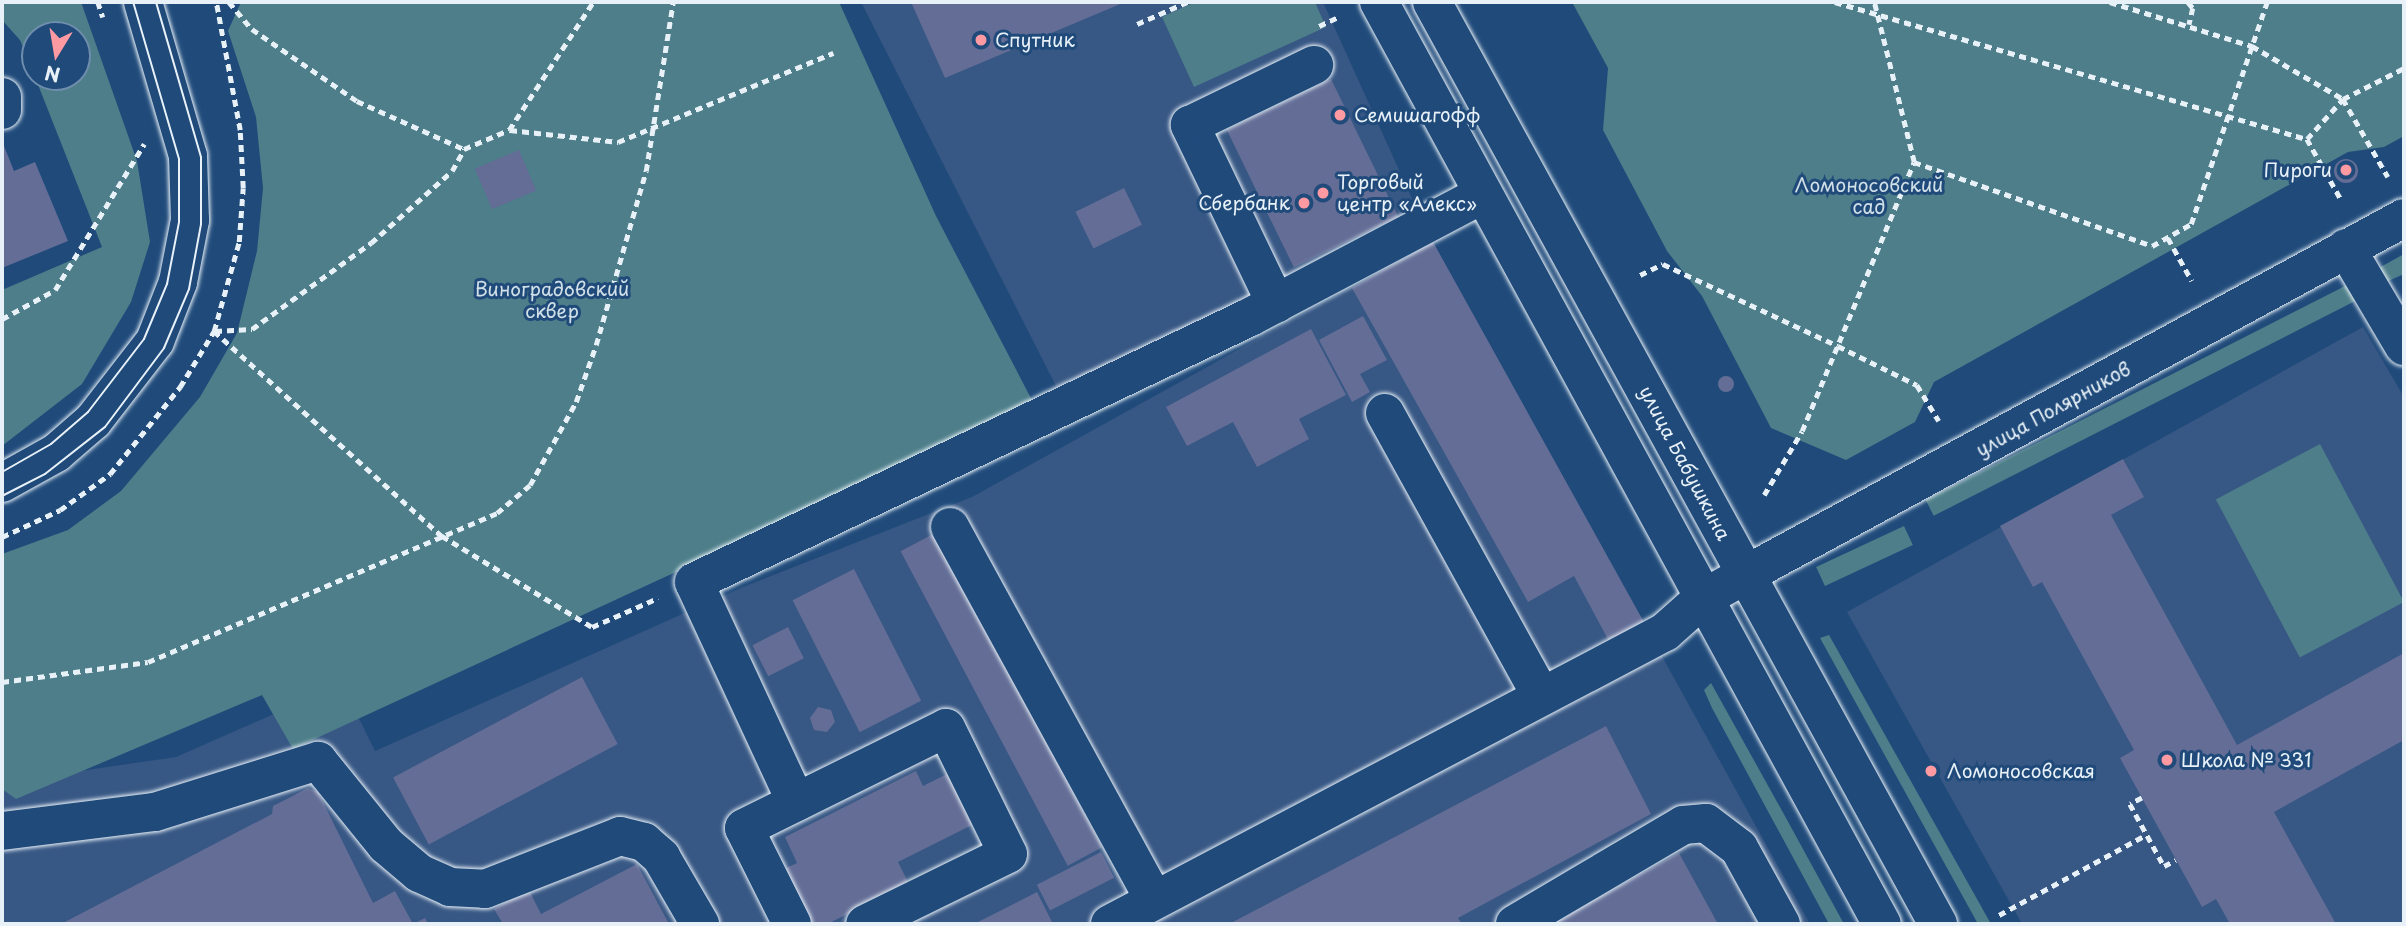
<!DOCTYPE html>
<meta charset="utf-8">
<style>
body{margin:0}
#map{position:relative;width:2406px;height:926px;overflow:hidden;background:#1f4a7a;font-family:"Playpen Sans",sans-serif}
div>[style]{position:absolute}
.built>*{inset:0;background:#375784}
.green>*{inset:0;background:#4d7e89;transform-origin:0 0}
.building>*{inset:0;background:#636d96;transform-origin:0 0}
.round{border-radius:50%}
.path>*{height:4.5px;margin-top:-2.25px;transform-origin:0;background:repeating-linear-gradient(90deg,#e8f1f8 0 7px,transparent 0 12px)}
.roads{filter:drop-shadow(0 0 2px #e8f1f8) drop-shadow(0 0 2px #e8f1f8)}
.minor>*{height:38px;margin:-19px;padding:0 19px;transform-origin:19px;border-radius:19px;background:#1f4a7a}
.tram>*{height:2px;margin:-1px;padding:0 1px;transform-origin:1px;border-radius:1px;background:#e8f1f8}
.dots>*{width:19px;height:19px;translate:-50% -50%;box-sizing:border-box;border:4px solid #1f4a7a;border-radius:50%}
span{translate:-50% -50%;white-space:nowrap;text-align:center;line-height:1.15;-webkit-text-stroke:6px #1f4a7a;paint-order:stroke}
.poi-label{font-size:19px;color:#e8f1f8}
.left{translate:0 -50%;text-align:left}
.right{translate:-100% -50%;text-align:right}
.park-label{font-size:19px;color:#d1e0e7}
.street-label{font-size:19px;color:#e8f1f8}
.frame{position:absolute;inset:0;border:4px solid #e8f1f8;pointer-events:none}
.north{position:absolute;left:21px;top:21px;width:70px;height:70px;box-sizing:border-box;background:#1f4a7a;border:2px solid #6f8dac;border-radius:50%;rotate:191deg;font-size:19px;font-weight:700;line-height:28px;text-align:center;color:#e8f1f8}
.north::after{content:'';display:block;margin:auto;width:24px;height:32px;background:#ff9aa2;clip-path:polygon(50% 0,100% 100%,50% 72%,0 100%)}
</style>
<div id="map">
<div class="built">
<i style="clip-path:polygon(861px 2px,1323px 2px,1419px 214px,1061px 396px)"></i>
<i style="clip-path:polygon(1433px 242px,1810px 924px,2px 924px,2px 753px,45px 776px,176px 757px,342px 684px,375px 751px,743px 587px,972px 497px)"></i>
<i style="clip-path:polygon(2363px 327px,2404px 397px,2404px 924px,2022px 924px,1847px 612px)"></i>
</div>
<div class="green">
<i style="clip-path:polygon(2px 2px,81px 2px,137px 161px,150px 242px,131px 302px,82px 384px,2px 446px,2px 290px,102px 247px,35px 77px,77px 77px,77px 35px,35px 35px,35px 77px,20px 40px,2px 20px)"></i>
<i style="clip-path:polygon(241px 2px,839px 2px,936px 216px,1035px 406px,293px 749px,262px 695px,16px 799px,2px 789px,2px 554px,68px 530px,121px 491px,200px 397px,237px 333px,257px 251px,263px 188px,256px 117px,228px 31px)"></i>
<i style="clip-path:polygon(1195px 2px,1315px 2px,1326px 27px,1194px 87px,1162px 17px)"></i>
<i style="clip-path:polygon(1572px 2px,2404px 2px,2404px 136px,2384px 147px,2348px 152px,1934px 382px,1915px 422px,1846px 460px,1771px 428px,1702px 296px,1667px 251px,1603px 130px,1608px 68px)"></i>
<i style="clip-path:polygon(2404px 254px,2404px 274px,2386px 282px,2377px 269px)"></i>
<i style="left:2347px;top:285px;width:18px;height:473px;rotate:63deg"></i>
<i style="left:2320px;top:444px;width:179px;height:118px;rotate:62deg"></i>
<i style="left:1904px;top:526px;width:21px;height:97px;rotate:65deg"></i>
<i style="clip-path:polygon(1829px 635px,1991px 924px,1978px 924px,1820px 638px)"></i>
<i style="clip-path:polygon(1711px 683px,1786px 818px,1844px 924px,1829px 924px,1712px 708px,1704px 690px)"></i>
</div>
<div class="building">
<i style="clip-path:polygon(911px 2px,1125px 2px,945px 78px)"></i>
<i style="left:1331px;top:79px;width:153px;height:116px;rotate:64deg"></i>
<i style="clip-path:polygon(2px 141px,14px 171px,35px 162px,68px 241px,2px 268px)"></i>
<i style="left:519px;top:150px;width:44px;height:48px;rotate:67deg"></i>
<i class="round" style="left:2334px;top:159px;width:24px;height:24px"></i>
<i style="left:1124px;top:188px;width:41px;height:54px;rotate:64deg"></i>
<i style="clip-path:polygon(1433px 242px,1645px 624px,1610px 643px,1574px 576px,1528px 602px,1352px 288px)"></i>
<i style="clip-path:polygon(1363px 316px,1387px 360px,1360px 374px,1370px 392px,1352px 402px,1319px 340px)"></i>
<i style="clip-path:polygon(1311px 329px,1346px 395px,1299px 419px,1309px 439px,1257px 467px,1233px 422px,1187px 446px,1166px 407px)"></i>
<i class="round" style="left:1718px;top:376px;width:16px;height:16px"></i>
<i style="clip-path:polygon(2123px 459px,2144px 497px,2111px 515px,2237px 745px,2404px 653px,2404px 740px,2274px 812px,2336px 924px,2230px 924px,2216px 899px,2202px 907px,2120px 758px,2134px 750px,2042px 582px,2033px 587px,2000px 526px)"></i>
<i style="left:935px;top:533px;width:356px;height:39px;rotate:62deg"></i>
<i style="left:854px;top:569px;width:148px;height:69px;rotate:63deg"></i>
<i style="left:788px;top:627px;width:35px;height:40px;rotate:63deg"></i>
<i style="left:582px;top:677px;width:76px;height:214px;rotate:62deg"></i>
<i style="clip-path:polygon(818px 707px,831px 710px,835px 722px,827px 732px,814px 730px,810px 718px)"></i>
<i style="clip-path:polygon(1606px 726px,1651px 814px,1458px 918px,1462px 924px,1229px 924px)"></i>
<i style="clip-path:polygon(916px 771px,923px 786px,953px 771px,978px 822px,898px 862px,909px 884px,827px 924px,809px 924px,782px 870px,797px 863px,785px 837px)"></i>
<i style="clip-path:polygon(308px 788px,318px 792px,373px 903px,395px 891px,413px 924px,425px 918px,428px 924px,61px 924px,272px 814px,273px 806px)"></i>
<i style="left:1101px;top:852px;width:29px;height:72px;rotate:63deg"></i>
<i style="clip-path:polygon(1679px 853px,1718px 924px,1551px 924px)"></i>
<i style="clip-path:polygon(637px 864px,669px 924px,503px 924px,494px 909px,529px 890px,541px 914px)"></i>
<i style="clip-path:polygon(1037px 892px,1053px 924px,974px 924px)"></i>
</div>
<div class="path">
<i style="left:98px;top:2px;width:16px;rotate:72deg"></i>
<i style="left:229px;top:2px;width:35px;rotate:50deg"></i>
<i style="left:252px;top:29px;width:127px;rotate:34.4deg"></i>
<i style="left:357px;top:101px;width:117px;rotate:24.2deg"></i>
<i style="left:1835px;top:2px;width:491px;rotate:16.2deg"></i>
<i style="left:2307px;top:139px;width:71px;rotate:60.6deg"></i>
<i style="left:2110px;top:2px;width:149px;rotate:17.2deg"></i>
<i style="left:2252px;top:46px;width:105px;rotate:30.2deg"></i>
<i style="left:2343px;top:99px;width:90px;rotate:60deg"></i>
<i style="left:2188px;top:2px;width:8px;rotate:50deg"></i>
<i style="left:2193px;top:8px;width:17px;rotate:103deg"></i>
<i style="left:1137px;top:24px;width:55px;rotate:-23.7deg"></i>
<i style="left:1319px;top:26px;width:23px;rotate:-25deg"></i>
<i style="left:510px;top:130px;width:109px;rotate:6.3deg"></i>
<i style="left:618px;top:142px;width:233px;rotate:-22.5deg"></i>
<i style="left:2307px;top:139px;width:54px;rotate:-48deg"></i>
<i style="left:2343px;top:99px;width:68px;rotate:-26.9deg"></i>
<i style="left:1914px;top:162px;width:252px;rotate:19.4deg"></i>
<i style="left:2152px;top:246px;width:45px;rotate:-29.4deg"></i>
<i style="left:2191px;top:224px;width:235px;rotate:-71.1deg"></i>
<i style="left:2168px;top:238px;width:49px;rotate:60.8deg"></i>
<i style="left:1640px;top:275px;width:25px;rotate:-26deg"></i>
<i style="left:1663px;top:264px;width:193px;rotate:25.1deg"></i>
<i style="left:1838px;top:346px;width:88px;rotate:26.3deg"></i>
<i style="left:1917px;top:385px;width:42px;rotate:58.6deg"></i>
<i style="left:2px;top:319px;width:60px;rotate:-28.7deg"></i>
<i style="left:55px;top:290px;width:171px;rotate:-58.6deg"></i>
<i style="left:214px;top:331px;width:307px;rotate:42deg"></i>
<i style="left:442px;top:536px;width:175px;rotate:31.2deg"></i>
<i style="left:592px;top:627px;width:72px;rotate:-23.7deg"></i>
<i style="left:215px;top:331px;width:37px;rotate:-3deg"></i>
<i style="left:252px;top:329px;width:147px;rotate:-35.9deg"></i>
<i style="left:371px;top:243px;width:108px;rotate:-41.6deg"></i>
<i style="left:452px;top:171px;width:25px;rotate:-61deg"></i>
<i style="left:464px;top:149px;width:49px;rotate:-22.9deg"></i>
<i style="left:509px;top:130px;width:153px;rotate:-56.7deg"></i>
<i style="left:1764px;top:495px;width:74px;rotate:-59.3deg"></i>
<i style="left:1802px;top:431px;width:291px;rotate:-67.4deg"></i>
<i style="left:1914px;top:162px;width:165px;rotate:-104deg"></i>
<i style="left:2px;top:537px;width:64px;rotate:-25deg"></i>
<i style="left:60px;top:510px;width:62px;rotate:-35.8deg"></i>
<i style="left:110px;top:474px;width:112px;rotate:-51.2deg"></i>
<i style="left:180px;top:387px;width:66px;rotate:-58.7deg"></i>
<i style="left:214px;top:331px;width:92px;rotate:-74.3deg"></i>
<i style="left:239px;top:242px;width:54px;rotate:-85.8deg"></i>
<i style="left:243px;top:188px;width:58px;rotate:-93deg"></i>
<i style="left:240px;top:130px;width:130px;rotate:-100.6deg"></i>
<i style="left:2px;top:682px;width:147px;rotate:-7.8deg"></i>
<i style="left:148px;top:662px;width:379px;rotate:-23.1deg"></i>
<i style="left:497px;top:513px;width:43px;rotate:-40.3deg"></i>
<i style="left:530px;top:485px;width:95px;rotate:-61deg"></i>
<i style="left:576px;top:402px;width:60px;rotate:-70.7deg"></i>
<i style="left:596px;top:345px;width:181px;rotate:-74deg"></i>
<i style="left:646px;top:171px;width:171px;rotate:-80.9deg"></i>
<i style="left:2142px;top:798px;width:13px;rotate:153deg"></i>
<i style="left:2130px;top:804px;width:71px;rotate:61.3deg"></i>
<i style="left:2164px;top:866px;width:13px;rotate:-27deg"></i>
<i style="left:1999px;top:915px;width:167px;rotate:-28.6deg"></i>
</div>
<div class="roads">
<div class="minor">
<i style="left:1379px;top:2px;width:1050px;rotate:61.39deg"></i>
<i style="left:1432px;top:2px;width:1052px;rotate:61.24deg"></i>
<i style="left:2px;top:97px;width:13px;rotate:90deg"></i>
<i style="left:2346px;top:248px;width:114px;rotate:59.4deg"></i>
<i style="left:1276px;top:304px;width:199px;rotate:-115.7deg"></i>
<i style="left:1190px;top:125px;width:138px;rotate:-25.8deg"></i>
<i style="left:1385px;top:413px;width:323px;rotate:61.1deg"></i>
<i style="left:2px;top:483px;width:62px;rotate:-29.1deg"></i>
<i style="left:56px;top:453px;width:49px;rotate:-40.9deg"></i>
<i style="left:93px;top:421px;width:101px;rotate:-52.2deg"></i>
<i style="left:155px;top:341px;width:63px;rotate:-68.7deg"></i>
<i style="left:178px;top:282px;width:63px;rotate:-79deg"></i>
<i style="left:190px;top:220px;width:64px;rotate:-91.8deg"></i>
<i style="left:188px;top:156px;width:160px;rotate:-106.3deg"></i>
<i style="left:950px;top:527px;width:425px;rotate:61.3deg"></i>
<i style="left:796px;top:802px;width:242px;rotate:-114.9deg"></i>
<i style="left:694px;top:582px;width:616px;rotate:-25.48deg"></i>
<i style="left:1250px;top:317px;width:263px;rotate:-27.8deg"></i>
<i style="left:2px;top:831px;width:154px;rotate:-7.1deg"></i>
<i style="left:155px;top:812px;width:171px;rotate:-17.4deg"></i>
<i style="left:318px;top:761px;width:108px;rotate:51deg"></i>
<i style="left:386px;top:845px;width:43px;rotate:40.3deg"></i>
<i style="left:419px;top:873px;width:34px;rotate:24deg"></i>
<i style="left:450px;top:887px;width:35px;rotate:3deg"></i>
<i style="left:485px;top:889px;width:145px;rotate:-21.4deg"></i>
<i style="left:620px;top:836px;width:25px;rotate:14deg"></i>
<i style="left:644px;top:842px;width:23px;rotate:41deg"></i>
<i style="left:661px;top:857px;width:78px;rotate:59.8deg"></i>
<i style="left:792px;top:924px;width:107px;rotate:-116.6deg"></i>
<i style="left:744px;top:828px;width:225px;rotate:-26.3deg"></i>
<i style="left:946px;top:728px;width:140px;rotate:63.8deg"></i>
<i style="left:1008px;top:854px;width:159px;rotate:153.9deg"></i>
<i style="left:1110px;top:924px;width:627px;rotate:-27.75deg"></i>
<i style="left:1665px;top:632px;width:50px;rotate:-41.7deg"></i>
<i style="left:1702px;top:599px;width:49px;rotate:-29.2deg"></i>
<i style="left:1745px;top:575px;width:749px;rotate:-28.45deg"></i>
<i style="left:1515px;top:924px;width:195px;rotate:-30.5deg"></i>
<i style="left:1683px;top:825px;width:23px;rotate:-5deg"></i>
<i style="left:1706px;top:823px;width:41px;rotate:37.1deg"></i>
<i style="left:1739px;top:848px;width:87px;rotate:61.1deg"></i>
</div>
</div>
<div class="tram">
<i style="left:2px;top:472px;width:56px;rotate:-29.7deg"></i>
<i style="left:51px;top:444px;width:49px;rotate:-40.9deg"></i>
<i style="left:88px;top:412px;width:92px;rotate:-52.5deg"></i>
<i style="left:144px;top:339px;width:60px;rotate:-67.3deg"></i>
<i style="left:167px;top:284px;width:63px;rotate:-79deg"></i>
<i style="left:179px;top:222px;width:63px;rotate:-90deg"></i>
<i style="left:179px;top:159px;width:164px;rotate:-106.3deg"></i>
<i style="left:2px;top:496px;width:48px;rotate:-27.1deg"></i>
<i style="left:45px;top:474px;width:76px;rotate:-38.1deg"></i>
<i style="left:105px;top:427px;width:99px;rotate:-53.2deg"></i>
<i style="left:164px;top:348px;width:64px;rotate:-67deg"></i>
<i style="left:189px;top:289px;width:66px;rotate:-79.5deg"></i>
<i style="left:201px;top:224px;width:67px;rotate:-90deg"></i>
<i style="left:201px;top:157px;width:161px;rotate:-106.2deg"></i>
</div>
<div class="dots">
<i style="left:981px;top:40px;background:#ff9aa2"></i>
<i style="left:1340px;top:115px;background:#ff9aa2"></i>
<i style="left:2346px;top:170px;background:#ff9aa2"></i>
<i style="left:1323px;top:193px;background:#ff9aa2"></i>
<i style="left:1304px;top:203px;background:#ff9aa2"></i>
<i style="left:2167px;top:760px;background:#ff9aa2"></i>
<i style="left:1931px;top:771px;background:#ff9aa2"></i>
</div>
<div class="poi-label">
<span class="left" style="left:995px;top:40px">Спутник</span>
<span class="left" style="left:1354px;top:115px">Семишагофф</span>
<span class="right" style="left:2332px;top:170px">Пироги</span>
<span class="left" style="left:1337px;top:193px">Торговый<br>центр «Алекс»</span>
<span class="right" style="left:1290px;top:203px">Сбербанк</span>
<span class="left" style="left:2181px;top:760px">Школа № 331</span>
<span class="left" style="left:1947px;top:771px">Ломоносовская</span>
</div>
<div class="park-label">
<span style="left:1869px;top:196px">Ломоносовский<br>сад</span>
<span style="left:552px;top:300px">Виноградовский<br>сквер</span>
</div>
<div class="street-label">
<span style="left:2053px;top:409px;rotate:-29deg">улица Полярников</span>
<span style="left:1685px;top:463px;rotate:62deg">улица Бабушкина</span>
</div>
<div class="frame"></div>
<div class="north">N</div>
</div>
